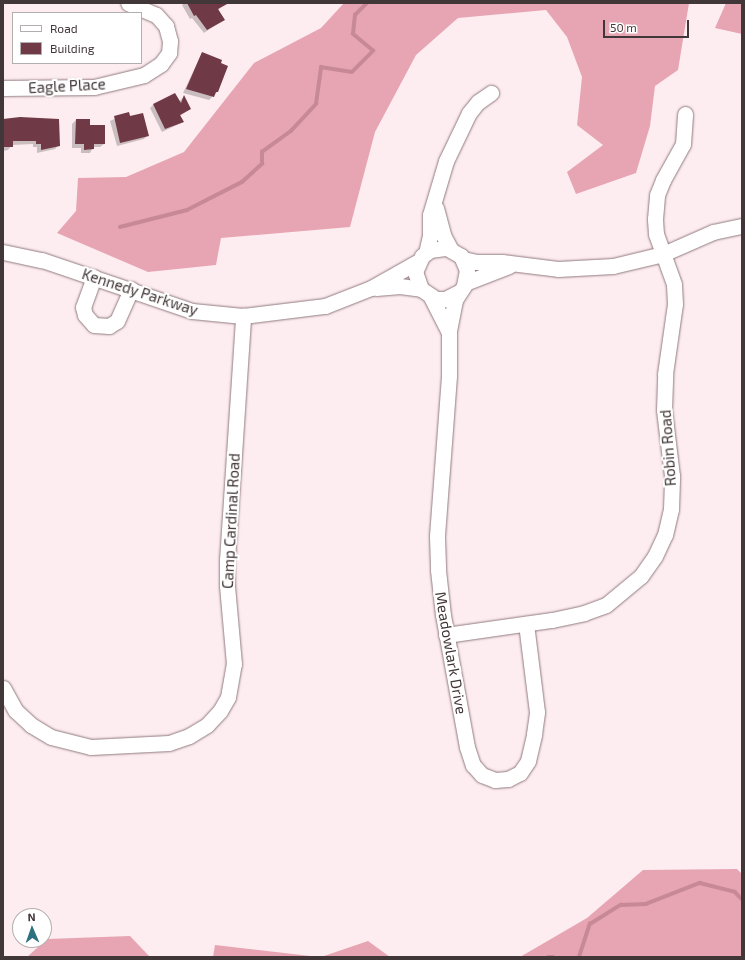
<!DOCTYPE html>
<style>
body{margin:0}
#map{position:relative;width:745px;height:960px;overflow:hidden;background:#fdedf0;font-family:"Exo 2",sans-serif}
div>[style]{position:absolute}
.forest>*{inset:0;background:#e7a5b3}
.shadow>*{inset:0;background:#0003}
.stream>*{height:3.5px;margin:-1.75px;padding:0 1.75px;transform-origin:1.75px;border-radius:1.75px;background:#c88996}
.building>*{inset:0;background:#703946}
.roads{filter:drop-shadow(0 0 1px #917a7e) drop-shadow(0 0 1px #917a7e)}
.minor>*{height:15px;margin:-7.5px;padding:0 7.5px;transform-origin:7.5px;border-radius:7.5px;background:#fff}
span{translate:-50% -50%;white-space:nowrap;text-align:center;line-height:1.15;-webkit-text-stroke:4px #fff;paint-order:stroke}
.street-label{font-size:15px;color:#413638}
.frame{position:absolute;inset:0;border:4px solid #413638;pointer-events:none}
.legend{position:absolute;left:12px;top:12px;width:130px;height:52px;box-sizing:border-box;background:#fff;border:1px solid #b3afaf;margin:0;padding:5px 7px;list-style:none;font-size:12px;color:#413638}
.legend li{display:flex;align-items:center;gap:8px;height:20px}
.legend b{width:20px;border:1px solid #b3afaf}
.north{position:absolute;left:12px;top:908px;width:40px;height:40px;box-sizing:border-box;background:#fff;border:1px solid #b3afaf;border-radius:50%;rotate:358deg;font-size:11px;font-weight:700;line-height:16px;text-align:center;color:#413638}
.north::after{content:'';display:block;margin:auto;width:14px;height:18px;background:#2c7180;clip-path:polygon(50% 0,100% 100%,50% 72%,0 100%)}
.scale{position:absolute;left:603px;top:20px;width:86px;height:18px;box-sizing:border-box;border:2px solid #413638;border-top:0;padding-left:5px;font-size:12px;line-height:14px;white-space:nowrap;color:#413638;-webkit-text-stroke:3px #fff;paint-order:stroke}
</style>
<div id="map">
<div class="forest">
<i style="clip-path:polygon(344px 3px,689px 3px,678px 70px,655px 86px,650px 126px,636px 173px,576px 194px,567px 172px,603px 145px,577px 125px,582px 77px,567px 37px,546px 10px,458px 18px,416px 55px,375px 132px,350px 227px,221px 238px,216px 265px,148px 272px,57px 233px,76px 211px,78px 178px,126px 177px,184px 152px,254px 63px,321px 28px)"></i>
<i style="clip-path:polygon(726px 3px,742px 3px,742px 34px,715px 28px)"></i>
<i style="clip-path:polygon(737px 869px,742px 874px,742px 957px,520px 957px,587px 918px,643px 870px)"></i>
<i style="clip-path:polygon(130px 936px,150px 957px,27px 957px,47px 939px)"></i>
<i style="clip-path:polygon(368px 941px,390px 957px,321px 957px)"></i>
<i style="clip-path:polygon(215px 945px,319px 957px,213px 957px)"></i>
</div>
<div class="shadow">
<i style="clip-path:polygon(184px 3px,218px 3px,221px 7px,218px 10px,223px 20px,204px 33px,192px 18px,190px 19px,182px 5px)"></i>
<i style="clip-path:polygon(202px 53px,220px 64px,217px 92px,209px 100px,183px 93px)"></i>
<i style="clip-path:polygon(184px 96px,190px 109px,180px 116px,183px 122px,162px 132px,150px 108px,154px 104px,179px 102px)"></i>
<i style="clip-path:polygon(128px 113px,148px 135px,144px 139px,117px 146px,110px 121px)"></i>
<i style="clip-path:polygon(3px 120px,58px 120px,59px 145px,55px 149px,37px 153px,37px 147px,33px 147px,33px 144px,12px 145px,8px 150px,3px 151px)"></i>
<i style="clip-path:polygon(76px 120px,89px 126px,104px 144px,100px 147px,93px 147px,90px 153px,81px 153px,81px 148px,72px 148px,72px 124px)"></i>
</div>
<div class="stream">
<i style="left:120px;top:227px;width:69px;rotate:-14.2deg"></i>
<i style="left:187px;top:210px;width:62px;rotate:-27deg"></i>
<i style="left:242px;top:182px;width:27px;rotate:-42deg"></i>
<i style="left:262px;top:164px;width:12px;rotate:-90deg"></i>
<i style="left:262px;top:152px;width:36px;rotate:-36deg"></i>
<i style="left:291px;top:131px;width:37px;rotate:-47deg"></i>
<i style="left:316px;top:104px;width:37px;rotate:-82deg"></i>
<i style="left:321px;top:67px;width:31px;rotate:9deg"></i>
<i style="left:352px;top:72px;width:30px;rotate:-45deg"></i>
<i style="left:373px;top:51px;width:26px;rotate:-140deg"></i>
<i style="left:353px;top:34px;width:19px;rotate:-84deg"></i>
<i style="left:355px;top:15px;width:17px;rotate:-45deg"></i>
<i style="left:548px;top:957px;width:5px"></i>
<i style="left:579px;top:957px;width:35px;rotate:-72deg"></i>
<i style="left:590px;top:924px;width:36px;rotate:-32deg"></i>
<i style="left:621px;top:905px;width:25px;rotate:-2deg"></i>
<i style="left:646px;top:904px;width:58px;rotate:-21.3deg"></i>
<i style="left:700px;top:883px;width:36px;rotate:14deg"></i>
<i style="left:735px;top:892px;width:10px;rotate:45deg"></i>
</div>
<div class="building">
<i style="clip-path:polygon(187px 3px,229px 3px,218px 9px,225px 20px,207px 30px,196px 15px,194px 16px)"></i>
<i style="clip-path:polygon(202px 52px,222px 60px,221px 63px,228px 66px,218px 92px,216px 92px,214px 97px,186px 89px)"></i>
<i style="clip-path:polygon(175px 93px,181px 103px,184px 95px,191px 109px,180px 115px,184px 122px,165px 129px,153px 104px)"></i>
<i style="clip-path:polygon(129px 112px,130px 116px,143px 113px,149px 136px,120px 143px,114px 116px)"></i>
<i style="clip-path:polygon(20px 117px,59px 119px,60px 146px,41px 150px,41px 144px,36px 144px,36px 141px,13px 141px,13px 147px,4px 147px,3px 119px)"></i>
<i style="clip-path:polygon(76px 119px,90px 119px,90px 125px,105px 125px,105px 144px,94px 144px,94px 149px,84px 150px,84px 144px,75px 144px)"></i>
</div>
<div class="roads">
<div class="minor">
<i style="left:3px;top:88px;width:91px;rotate:-0.6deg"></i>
<i style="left:94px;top:87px;width:51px;rotate:-13.5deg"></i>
<i style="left:144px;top:75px;width:20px;rotate:-33deg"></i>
<i style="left:161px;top:64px;width:14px;rotate:-54deg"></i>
<i style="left:169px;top:53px;width:12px;rotate:-85deg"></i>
<i style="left:170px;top:41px;width:16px;rotate:-105deg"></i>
<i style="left:166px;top:26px;width:15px;rotate:-132deg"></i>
<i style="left:156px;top:15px;width:30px;rotate:-157deg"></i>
<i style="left:436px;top:208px;width:28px;rotate:75deg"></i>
<i style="left:443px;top:235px;width:17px;rotate:62deg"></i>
<i style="left:3px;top:252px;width:40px;rotate:12deg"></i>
<i style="left:42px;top:260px;width:158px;rotate:18.8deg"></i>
<i style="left:192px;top:311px;width:51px;rotate:5.6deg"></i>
<i style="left:243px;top:316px;width:83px;rotate:-7deg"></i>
<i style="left:325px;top:306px;width:49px;rotate:-21.4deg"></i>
<i style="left:371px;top:288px;width:55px;rotate:-29.4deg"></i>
<i style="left:426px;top:253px;width:18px;rotate:-77deg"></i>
<i style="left:430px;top:235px;width:20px;rotate:-90deg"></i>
<i style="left:430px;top:215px;width:56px;rotate:-73.5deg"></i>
<i style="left:446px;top:161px;width:53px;rotate:-64.4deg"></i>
<i style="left:469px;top:113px;width:14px;rotate:-51deg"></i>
<i style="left:478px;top:102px;width:16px;rotate:-35deg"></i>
<i style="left:463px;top:259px;width:13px;rotate:13deg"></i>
<i style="left:476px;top:262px;width:26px"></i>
<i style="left:502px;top:262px;width:56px;rotate:7.1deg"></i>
<i style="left:558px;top:269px;width:55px;rotate:-3.1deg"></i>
<i style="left:613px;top:266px;width:51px;rotate:-13.5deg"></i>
<i style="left:663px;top:254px;width:55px;rotate:-23.7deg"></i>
<i style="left:713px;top:232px;width:30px;rotate:-12deg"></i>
<i style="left:94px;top:277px;width:32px;rotate:110deg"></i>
<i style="left:83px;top:307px;width:8px;rotate:76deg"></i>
<i style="left:85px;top:315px;width:13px;rotate:48deg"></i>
<i style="left:94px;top:325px;width:15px;rotate:4deg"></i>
<i style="left:109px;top:326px;width:9px;rotate:-32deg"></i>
<i style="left:117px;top:321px;width:35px;rotate:-66deg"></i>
<i style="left:465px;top:283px;width:47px;rotate:-21.1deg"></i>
<i style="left:376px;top:288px;width:24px;rotate:-5deg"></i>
<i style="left:400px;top:286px;width:21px;rotate:8deg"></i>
<i style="left:459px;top:292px;width:16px;rotate:153deg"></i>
<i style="left:445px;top:299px;width:9px;rotate:180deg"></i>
<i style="left:436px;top:299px;width:18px;rotate:-146deg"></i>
<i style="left:421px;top:289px;width:18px;rotate:-109deg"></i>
<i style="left:415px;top:272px;width:17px;rotate:-66deg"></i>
<i style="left:422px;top:256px;width:10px;rotate:-37deg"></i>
<i style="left:430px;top:250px;width:17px;rotate:-7deg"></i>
<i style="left:447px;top:248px;width:16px;rotate:30deg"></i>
<i style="left:461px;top:256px;width:15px;rotate:67deg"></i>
<i style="left:467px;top:270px;width:16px;rotate:101deg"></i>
<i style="left:464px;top:286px;width:17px;rotate:123deg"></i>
<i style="left:455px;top:300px;width:33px;rotate:101deg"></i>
<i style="left:449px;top:332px;width:44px;rotate:90deg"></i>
<i style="left:449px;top:376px;width:161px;rotate:94.3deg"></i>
<i style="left:437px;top:537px;width:33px;rotate:88deg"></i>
<i style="left:438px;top:570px;width:45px;rotate:83.7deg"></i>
<i style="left:443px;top:615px;width:134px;rotate:79.7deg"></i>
<i style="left:467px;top:747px;width:19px;rotate:72deg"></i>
<i style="left:473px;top:765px;width:13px;rotate:48deg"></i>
<i style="left:482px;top:775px;width:14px;rotate:21deg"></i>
<i style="left:495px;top:780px;width:13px;rotate:-4deg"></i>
<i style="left:508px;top:779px;width:13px;rotate:-27deg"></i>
<i style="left:520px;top:773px;width:14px;rotate:-56deg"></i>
<i style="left:528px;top:761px;width:28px;rotate:-77deg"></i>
<i style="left:534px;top:734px;width:22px;rotate:-82deg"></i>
<i style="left:537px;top:712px;width:89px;rotate:-97.1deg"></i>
<i style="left:431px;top:297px;width:39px;rotate:63deg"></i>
<i style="left:446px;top:635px;width:107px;rotate:-8.1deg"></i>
<i style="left:552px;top:620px;width:33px;rotate:-12deg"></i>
<i style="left:584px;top:613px;width:23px;rotate:-20deg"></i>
<i style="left:606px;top:605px;width:45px;rotate:-39.6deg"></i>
<i style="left:641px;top:576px;width:24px;rotate:-55deg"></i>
<i style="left:655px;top:556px;width:23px;rotate:-65deg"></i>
<i style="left:665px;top:535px;width:27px;rotate:-77deg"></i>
<i style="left:671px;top:509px;width:33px;rotate:-88deg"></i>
<i style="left:672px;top:476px;width:66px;rotate:-96.9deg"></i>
<i style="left:664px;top:410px;width:36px;rotate:-88deg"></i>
<i style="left:665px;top:374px;width:71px;rotate:-81.9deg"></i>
<i style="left:675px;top:304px;width:20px;rotate:-93deg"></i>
<i style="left:674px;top:284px;width:53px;rotate:-109.8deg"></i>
<i style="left:656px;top:234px;width:15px;rotate:-94deg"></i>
<i style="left:655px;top:219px;width:24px;rotate:-85deg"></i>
<i style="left:657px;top:195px;width:16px;rotate:-68deg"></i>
<i style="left:663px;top:180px;width:41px;rotate:-60.9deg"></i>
<i style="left:683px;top:144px;width:30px;rotate:-86deg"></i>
<i style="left:3px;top:688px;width:26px;rotate:61deg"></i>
<i style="left:16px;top:711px;width:21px;rotate:43deg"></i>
<i style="left:31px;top:725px;width:23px;rotate:31deg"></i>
<i style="left:51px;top:737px;width:41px;rotate:14deg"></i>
<i style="left:91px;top:747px;width:78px;rotate:-2.9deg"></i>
<i style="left:169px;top:743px;width:21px;rotate:-19deg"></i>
<i style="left:189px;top:736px;width:21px;rotate:-31deg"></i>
<i style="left:207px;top:725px;width:19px;rotate:-47deg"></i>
<i style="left:220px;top:711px;width:16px;rotate:-60deg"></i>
<i style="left:228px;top:697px;width:34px;rotate:-80deg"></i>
<i style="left:234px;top:664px;width:79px;rotate:-95.1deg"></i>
<i style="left:227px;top:585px;width:25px;rotate:-90deg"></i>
<i style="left:227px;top:560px;width:245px;rotate:-86.2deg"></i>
</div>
</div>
<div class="street-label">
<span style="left:67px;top:86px;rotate:-3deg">Eagle Place</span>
<span style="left:140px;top:292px;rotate:18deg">Kennedy Parkway</span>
<span style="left:668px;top:448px;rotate:-94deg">Robin Road</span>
<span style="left:231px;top:521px;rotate:-87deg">Camp Cardinal Road</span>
<span style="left:451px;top:653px;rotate:80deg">Meadowlark Drive</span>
</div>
<div class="frame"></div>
<ul class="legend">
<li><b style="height:5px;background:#fff"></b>Road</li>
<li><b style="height:11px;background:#703946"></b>Building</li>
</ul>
<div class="north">N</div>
<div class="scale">50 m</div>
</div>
